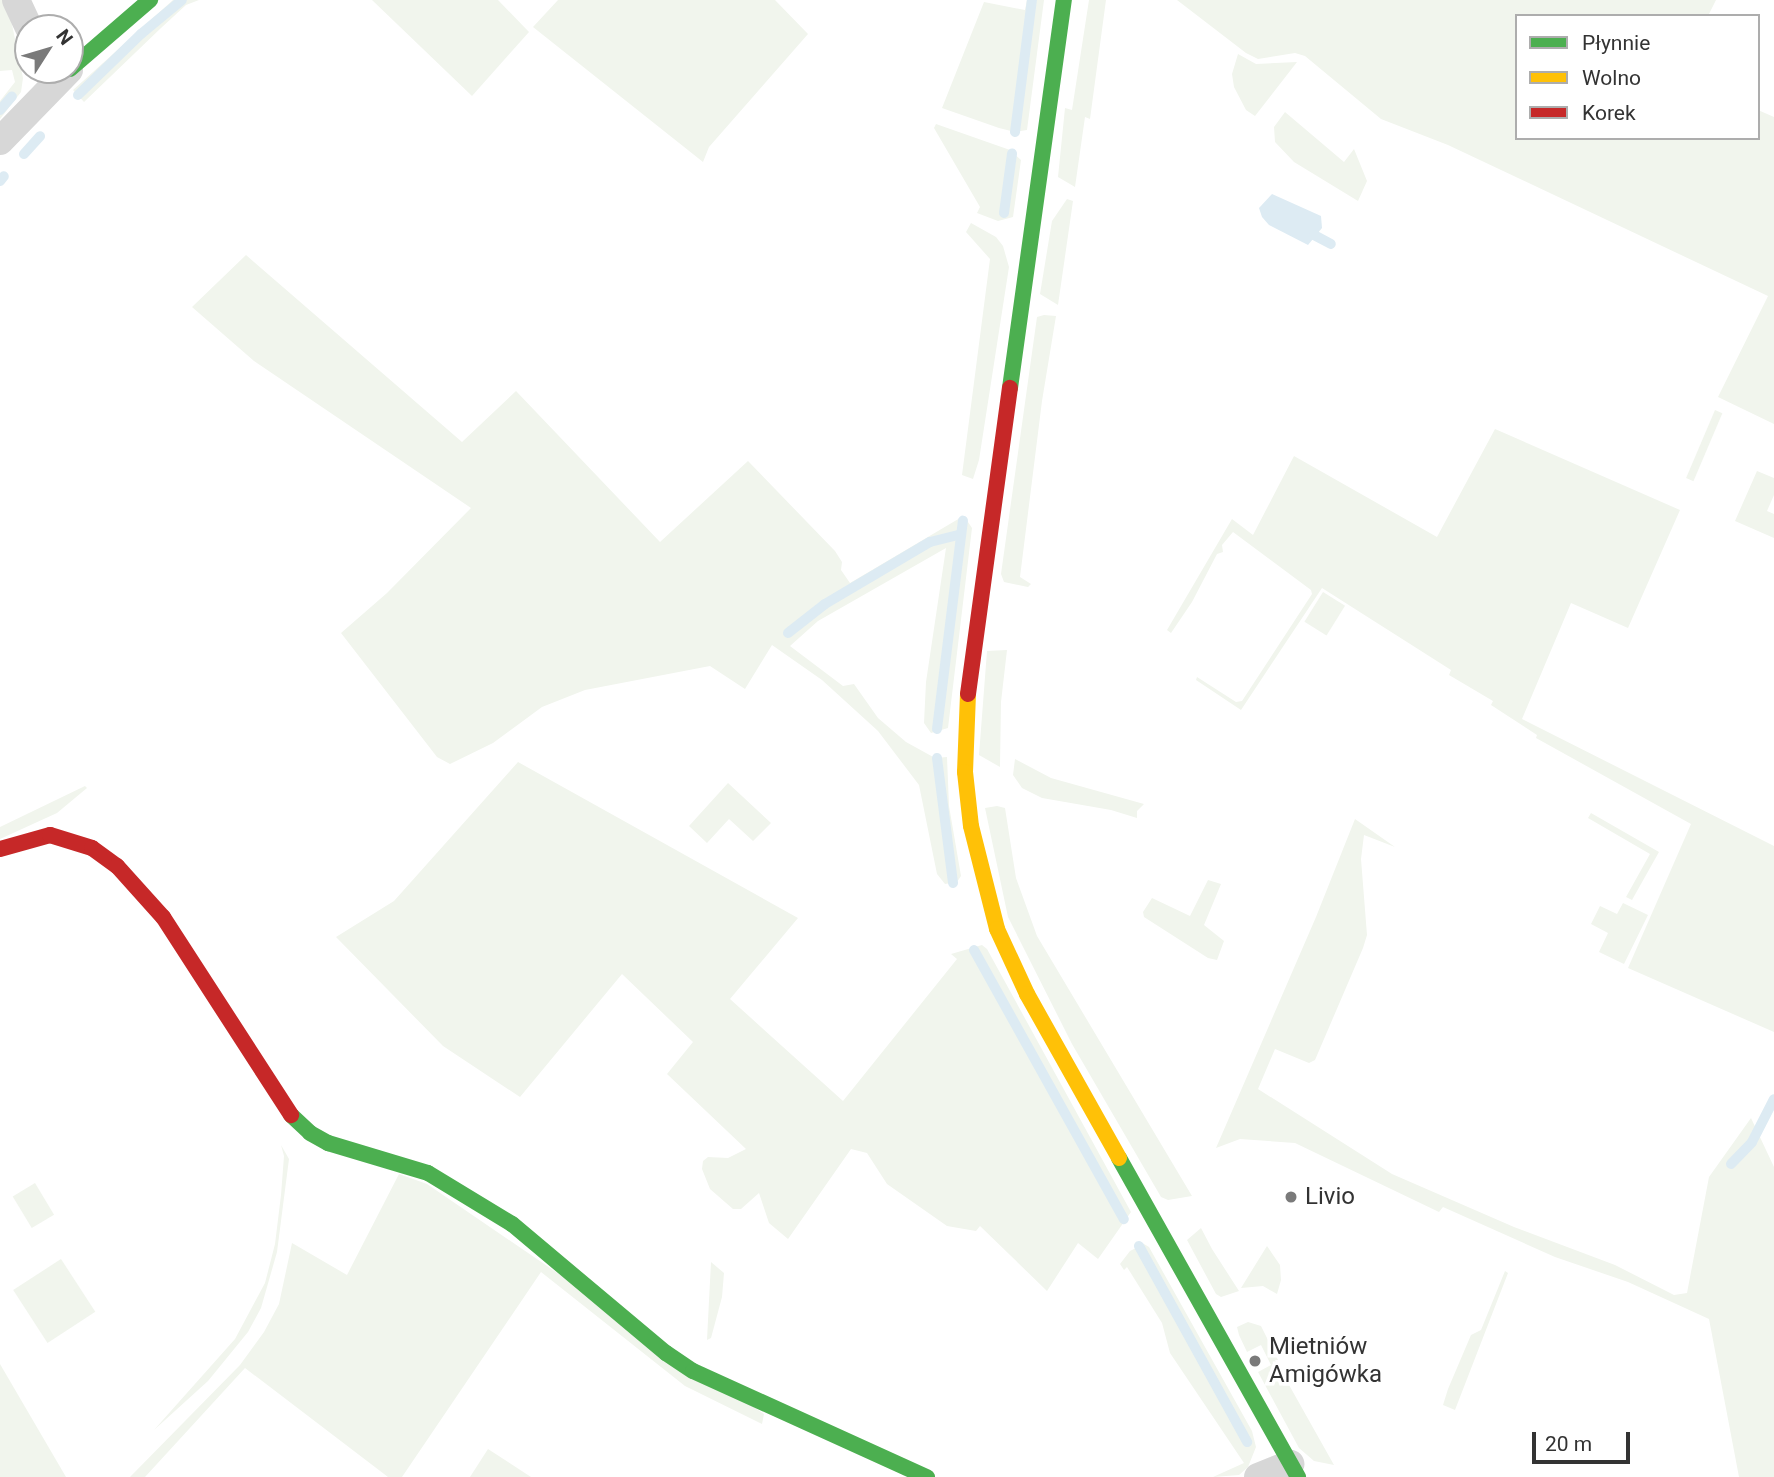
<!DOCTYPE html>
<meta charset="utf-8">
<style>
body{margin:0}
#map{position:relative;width:1774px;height:1477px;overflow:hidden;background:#fff;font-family:Roboto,sans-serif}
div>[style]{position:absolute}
.green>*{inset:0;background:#f1f5ed;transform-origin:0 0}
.water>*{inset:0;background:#ddebf3}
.stream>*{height:10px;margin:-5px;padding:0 5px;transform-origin:5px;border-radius:5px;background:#ddebf3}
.street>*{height:28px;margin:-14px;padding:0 14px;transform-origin:14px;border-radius:14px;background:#d7d7d7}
.fast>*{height:16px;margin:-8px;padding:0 8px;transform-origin:8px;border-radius:8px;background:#4caf50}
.slow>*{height:16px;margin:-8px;padding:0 8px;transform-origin:8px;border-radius:8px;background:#ffc107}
.jam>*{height:16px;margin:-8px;padding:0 8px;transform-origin:8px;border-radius:8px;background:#c62828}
.dots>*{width:19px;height:19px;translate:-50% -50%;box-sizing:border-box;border:4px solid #fff;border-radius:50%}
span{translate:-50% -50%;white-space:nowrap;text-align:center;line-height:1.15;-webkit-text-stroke:7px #fff;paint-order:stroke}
.poi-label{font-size:24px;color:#333}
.left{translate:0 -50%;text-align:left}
.legend{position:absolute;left:1515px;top:14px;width:245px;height:126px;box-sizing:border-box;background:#fff;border:2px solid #adadad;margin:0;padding:9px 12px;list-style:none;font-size:21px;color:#333}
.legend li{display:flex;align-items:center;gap:14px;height:35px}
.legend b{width:35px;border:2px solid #adadad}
.north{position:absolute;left:14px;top:14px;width:70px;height:70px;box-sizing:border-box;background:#fff;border:2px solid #adadad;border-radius:50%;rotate:53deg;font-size:19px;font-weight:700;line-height:28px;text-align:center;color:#333}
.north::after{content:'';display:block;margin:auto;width:24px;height:32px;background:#7a7a7a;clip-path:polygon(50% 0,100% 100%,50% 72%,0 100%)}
.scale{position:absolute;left:1532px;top:1432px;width:98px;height:32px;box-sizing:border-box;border:4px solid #333;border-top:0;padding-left:9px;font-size:21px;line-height:24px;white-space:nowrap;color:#333;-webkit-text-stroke:5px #fff;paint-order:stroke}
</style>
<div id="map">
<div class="green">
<i style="clip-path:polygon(0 0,6px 0,8px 5px,23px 78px,21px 92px,0 119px,0 101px,15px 82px,12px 70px,0 71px)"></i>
<i style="clip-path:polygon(173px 0,199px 0,186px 5px,161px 28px,84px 102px,73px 90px)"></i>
<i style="clip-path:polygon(372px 0,498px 0,529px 32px,472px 96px)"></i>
<i style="clip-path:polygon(558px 0,775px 0,808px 34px,709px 147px,703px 162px,533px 27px)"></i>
<i style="clip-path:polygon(1027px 0,1044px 0,1027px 130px,1015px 132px,999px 128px,942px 108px,984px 2px,1025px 10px)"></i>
<i style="clip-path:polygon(1089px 0,1106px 0,1090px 119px,1085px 117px,1075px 187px,1058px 177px,1065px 108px,1072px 110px)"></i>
<i style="clip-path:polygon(1177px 0,1716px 0,1708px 16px,1517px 16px,1517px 138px,1758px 138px,1758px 110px,1774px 117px,1774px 424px,1718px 397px,1768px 296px,1448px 145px,1381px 119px,1305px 56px,1295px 53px,1258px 59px,1246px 53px)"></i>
<i style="clip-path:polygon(1238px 54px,1256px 64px,1297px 62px,1255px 116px,1246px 110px,1234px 87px,1232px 74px)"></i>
<i style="clip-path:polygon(1285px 112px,1344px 162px,1354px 149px,1367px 181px,1358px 201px,1294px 162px,1275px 142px,1274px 127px)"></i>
<i style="clip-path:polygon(936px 124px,1010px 150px,1021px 160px,1013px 217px,998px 221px,977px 213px,980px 207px,934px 128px)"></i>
<i style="clip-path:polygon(1067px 199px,1073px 201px,1058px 305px,1040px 294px,1052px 221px)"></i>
<i style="clip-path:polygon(971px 223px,996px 237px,1003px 246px,1009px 267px,979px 460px,973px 479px,962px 475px,990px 259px,966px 232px)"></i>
<i style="clip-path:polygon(246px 255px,462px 442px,516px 391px,660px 542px,748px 461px,835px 551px,842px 562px,841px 570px,850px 583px,960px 518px,966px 519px,972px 528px,948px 728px,931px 733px,924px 723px,926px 682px,946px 548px,818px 621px,790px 646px,843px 686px,854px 684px,878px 718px,906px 742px,935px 758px,947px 757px,949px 806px,961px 876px,957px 882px,945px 884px,937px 874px,919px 785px,878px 731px,822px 680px,772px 645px,745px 689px,710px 666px,585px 690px,542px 707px,493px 743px,450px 764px,437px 757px,341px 633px,387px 593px,471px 508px,254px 361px,192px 307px)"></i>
<i style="clip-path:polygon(1044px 315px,1056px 316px,1042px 401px,1020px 577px,1031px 584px,1028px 587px,1004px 582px,1001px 574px,1037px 317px)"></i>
<i style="left:1715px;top:410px;width:8px;height:74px;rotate:23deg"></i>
<i style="clip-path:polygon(1495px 429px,1680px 510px,1628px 628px,1571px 603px,1522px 719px,1774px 846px,1774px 1032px,1628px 968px,1691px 824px,1536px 738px,1537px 735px,1491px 705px,1493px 701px,1449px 675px,1451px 670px,1322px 588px,1241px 710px,1196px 680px,1197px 677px,1236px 702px,1242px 701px,1312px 594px,1311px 590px,1233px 532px,1222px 545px,1223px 552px,1217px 554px,1192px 602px,1171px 633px,1167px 630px,1232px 519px,1253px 535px,1294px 456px,1437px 537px)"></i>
<i style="clip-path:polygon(1757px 471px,1774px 478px,1774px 495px,1767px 511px,1774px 514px,1774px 538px,1735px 521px)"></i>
<i style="left:1323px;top:592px;width:26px;height:35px;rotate:32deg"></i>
<i style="clip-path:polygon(1007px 650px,1001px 702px,1000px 767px,979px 755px,987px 651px)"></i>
<i style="clip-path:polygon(1015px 759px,1051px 778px,1144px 804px,1137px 811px,1137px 818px,1111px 810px,1042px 798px,1022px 788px,1013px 775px)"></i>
<i style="clip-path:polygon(518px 762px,798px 918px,730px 999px,843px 1101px,957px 959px,951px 954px,982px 945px,987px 949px,1131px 1212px,1098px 1259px,1078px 1243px,1047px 1291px,980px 1226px,976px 1231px,947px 1226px,887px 1184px,867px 1153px,851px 1149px,788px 1239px,769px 1223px,759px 1193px,741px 1209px,733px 1209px,710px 1189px,702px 1169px,703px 1161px,708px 1157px,728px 1158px,746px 1149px,667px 1074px,693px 1042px,622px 974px,520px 1097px,443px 1046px,336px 937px,394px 901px)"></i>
<i style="clip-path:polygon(728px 783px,771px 823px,753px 841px,729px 819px,707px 843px,689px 826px)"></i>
<i style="clip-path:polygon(85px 786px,87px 788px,57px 813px,0 839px,0 827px)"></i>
<i style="clip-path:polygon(997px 806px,1005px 808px,1016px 878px,1037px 936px,1192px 1196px,1168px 1200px,1161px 1197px,1072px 1044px,1008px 917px,985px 808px)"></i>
<i style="clip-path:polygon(1591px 813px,1659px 852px,1632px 900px,1626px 897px,1650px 854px,1588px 818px)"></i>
<i style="clip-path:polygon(1355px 819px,1395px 847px,1364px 835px,1361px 859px,1367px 935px,1363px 948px,1315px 1060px,1309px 1063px,1275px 1049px,1258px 1089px,1392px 1174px,1514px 1227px,1615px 1265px,1674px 1295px,1687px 1293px,1709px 1177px,1751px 1118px,1774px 1167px,1774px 1477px,1739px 1477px,1709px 1319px,1628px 1282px,1555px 1257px,1443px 1207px,1439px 1212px,1295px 1143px,1240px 1139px,1216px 1148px,1316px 917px)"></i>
<i style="clip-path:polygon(1208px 880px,1221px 884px,1204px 925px,1224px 941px,1217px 960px,1208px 958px,1144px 917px,1143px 912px,1152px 898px,1190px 916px)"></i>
<i style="clip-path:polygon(1623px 903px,1648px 915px,1624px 964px,1599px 952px,1608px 933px,1591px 924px,1600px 906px,1617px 914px)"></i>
<i style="clip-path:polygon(281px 1145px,289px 1159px,277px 1252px,261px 1308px,248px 1332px,208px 1381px,154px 1430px,235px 1339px,265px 1283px,275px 1244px,281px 1195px,284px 1156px)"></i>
<i style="clip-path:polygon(399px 1174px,427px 1184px,764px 1414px,762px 1424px,685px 1386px,541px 1272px,402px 1477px,388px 1477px,245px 1368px,145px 1477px,130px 1477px,240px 1365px,264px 1332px,279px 1304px,292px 1243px,347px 1275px)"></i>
<i style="left:35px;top:1183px;width:37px;height:26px;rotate:59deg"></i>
<i style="clip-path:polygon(1201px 1228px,1212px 1249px,1239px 1291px,1221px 1297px,1216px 1294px,1187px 1240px)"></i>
<i style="clip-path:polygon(1144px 1244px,1149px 1247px,1252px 1431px,1256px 1447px,1248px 1467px,1239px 1475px,1213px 1477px,1244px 1463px,1170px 1353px,1162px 1323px,1127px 1267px,1124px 1270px,1120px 1264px,1130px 1251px)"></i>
<i style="clip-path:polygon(1267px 1246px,1280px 1265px,1281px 1280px,1277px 1294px,1263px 1286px,1241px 1288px)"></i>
<i style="left:61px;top:1259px;width:63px;height:57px;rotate:57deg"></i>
<i style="clip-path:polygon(711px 1262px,724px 1273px,722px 1297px,711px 1338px,707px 1340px)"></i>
<i style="clip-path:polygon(1505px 1271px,1508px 1273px,1455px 1410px,1443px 1405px,1448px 1389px,1471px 1335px,1481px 1330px)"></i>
<i style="clip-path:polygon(1248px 1322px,1261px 1326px,1278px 1360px,1275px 1360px,1334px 1465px,1314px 1461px,1299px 1448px,1258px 1372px,1271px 1365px,1261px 1345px,1247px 1352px,1239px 1335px,1237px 1327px)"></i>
<i style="clip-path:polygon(0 1364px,66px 1477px,0 1477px)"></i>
<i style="clip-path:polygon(488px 1449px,531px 1477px,470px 1477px)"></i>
</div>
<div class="water">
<i style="clip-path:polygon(1272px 194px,1321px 216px,1322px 228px,1308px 245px,1269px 225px,1262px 217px,1259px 208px)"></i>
</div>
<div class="stream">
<i style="left:78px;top:95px;width:88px;rotate:-44.1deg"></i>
<i style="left:141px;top:34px;width:53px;rotate:-39.7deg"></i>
<i style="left:0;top:110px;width:18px;rotate:-49deg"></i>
<i style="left:1015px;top:132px;width:133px;rotate:-82.7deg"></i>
<i style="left:24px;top:154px;width:24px;rotate:-48deg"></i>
<i style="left:0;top:181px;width:6px;rotate:-51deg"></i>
<i style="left:1004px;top:213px;width:60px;rotate:-82.3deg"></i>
<i style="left:1314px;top:235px;width:19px;rotate:28deg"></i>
<i style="left:788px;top:633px;width:47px;rotate:-38.1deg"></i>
<i style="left:825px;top:604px;width:122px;rotate:-30.6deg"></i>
<i style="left:930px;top:542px;width:32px;rotate:-14deg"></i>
<i style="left:937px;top:729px;width:210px;rotate:-82.9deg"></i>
<i style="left:937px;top:758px;width:126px;rotate:82.7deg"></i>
<i style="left:974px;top:950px;width:308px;rotate:60.9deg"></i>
<i style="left:1731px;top:1164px;width:30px;rotate:-46deg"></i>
<i style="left:1752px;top:1142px;width:48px;rotate:-62.9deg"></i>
<i style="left:1139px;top:1246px;width:224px;rotate:61.1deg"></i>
</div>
<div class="street">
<i style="left:16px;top:0;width:31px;rotate:65deg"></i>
<i style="left:0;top:141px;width:99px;rotate:-45.8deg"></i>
<i style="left:1258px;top:1477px;width:35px;rotate:-22deg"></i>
</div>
<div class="fast">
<i style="left:70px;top:69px;width:106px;rotate:-40.8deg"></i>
<i style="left:1010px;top:388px;width:392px;rotate:-82.1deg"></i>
<i style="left:291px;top:1115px;width:26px;rotate:43deg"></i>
<i style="left:310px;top:1133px;width:21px;rotate:29deg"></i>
<i style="left:328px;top:1143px;width:104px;rotate:16.7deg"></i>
<i style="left:428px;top:1173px;width:98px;rotate:31.3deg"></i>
<i style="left:512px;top:1224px;width:201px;rotate:40deg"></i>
<i style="left:666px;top:1353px;width:32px;rotate:34deg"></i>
<i style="left:693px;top:1371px;width:257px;rotate:24.4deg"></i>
<i style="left:1119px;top:1158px;width:366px;rotate:60.7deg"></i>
</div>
<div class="slow">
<i style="left:968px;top:694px;width:78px;rotate:92.2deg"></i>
<i style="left:965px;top:772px;width:54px;rotate:83.7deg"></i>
<i style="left:971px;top:826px;width:106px;rotate:75.8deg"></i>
<i style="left:997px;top:929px;width:72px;rotate:65.2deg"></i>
<i style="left:1027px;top:994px;width:188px;rotate:60.7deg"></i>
</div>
<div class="jam">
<i style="left:968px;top:694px;width:309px;rotate:-82.2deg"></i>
<i style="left:0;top:849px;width:52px;rotate:-15.6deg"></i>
<i style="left:50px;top:835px;width:44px;rotate:17.2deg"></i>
<i style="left:92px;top:848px;width:31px;rotate:36deg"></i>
<i style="left:117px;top:866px;width:69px;rotate:48deg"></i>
<i style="left:163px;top:917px;width:236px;rotate:57.1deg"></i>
</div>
<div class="dots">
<i style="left:1291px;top:1197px;background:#7a7a7a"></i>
<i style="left:1255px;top:1361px;background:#7a7a7a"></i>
</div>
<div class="poi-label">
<span class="left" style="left:1305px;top:1197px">Livio</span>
<span class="left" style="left:1269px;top:1361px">Mietniów<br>Amigówka</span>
</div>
<ul class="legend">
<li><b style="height:9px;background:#4caf50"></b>Płynnie</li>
<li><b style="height:9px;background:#ffc107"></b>Wolno</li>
<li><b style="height:9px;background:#c62828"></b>Korek</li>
</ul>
<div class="north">N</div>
<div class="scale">20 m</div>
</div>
